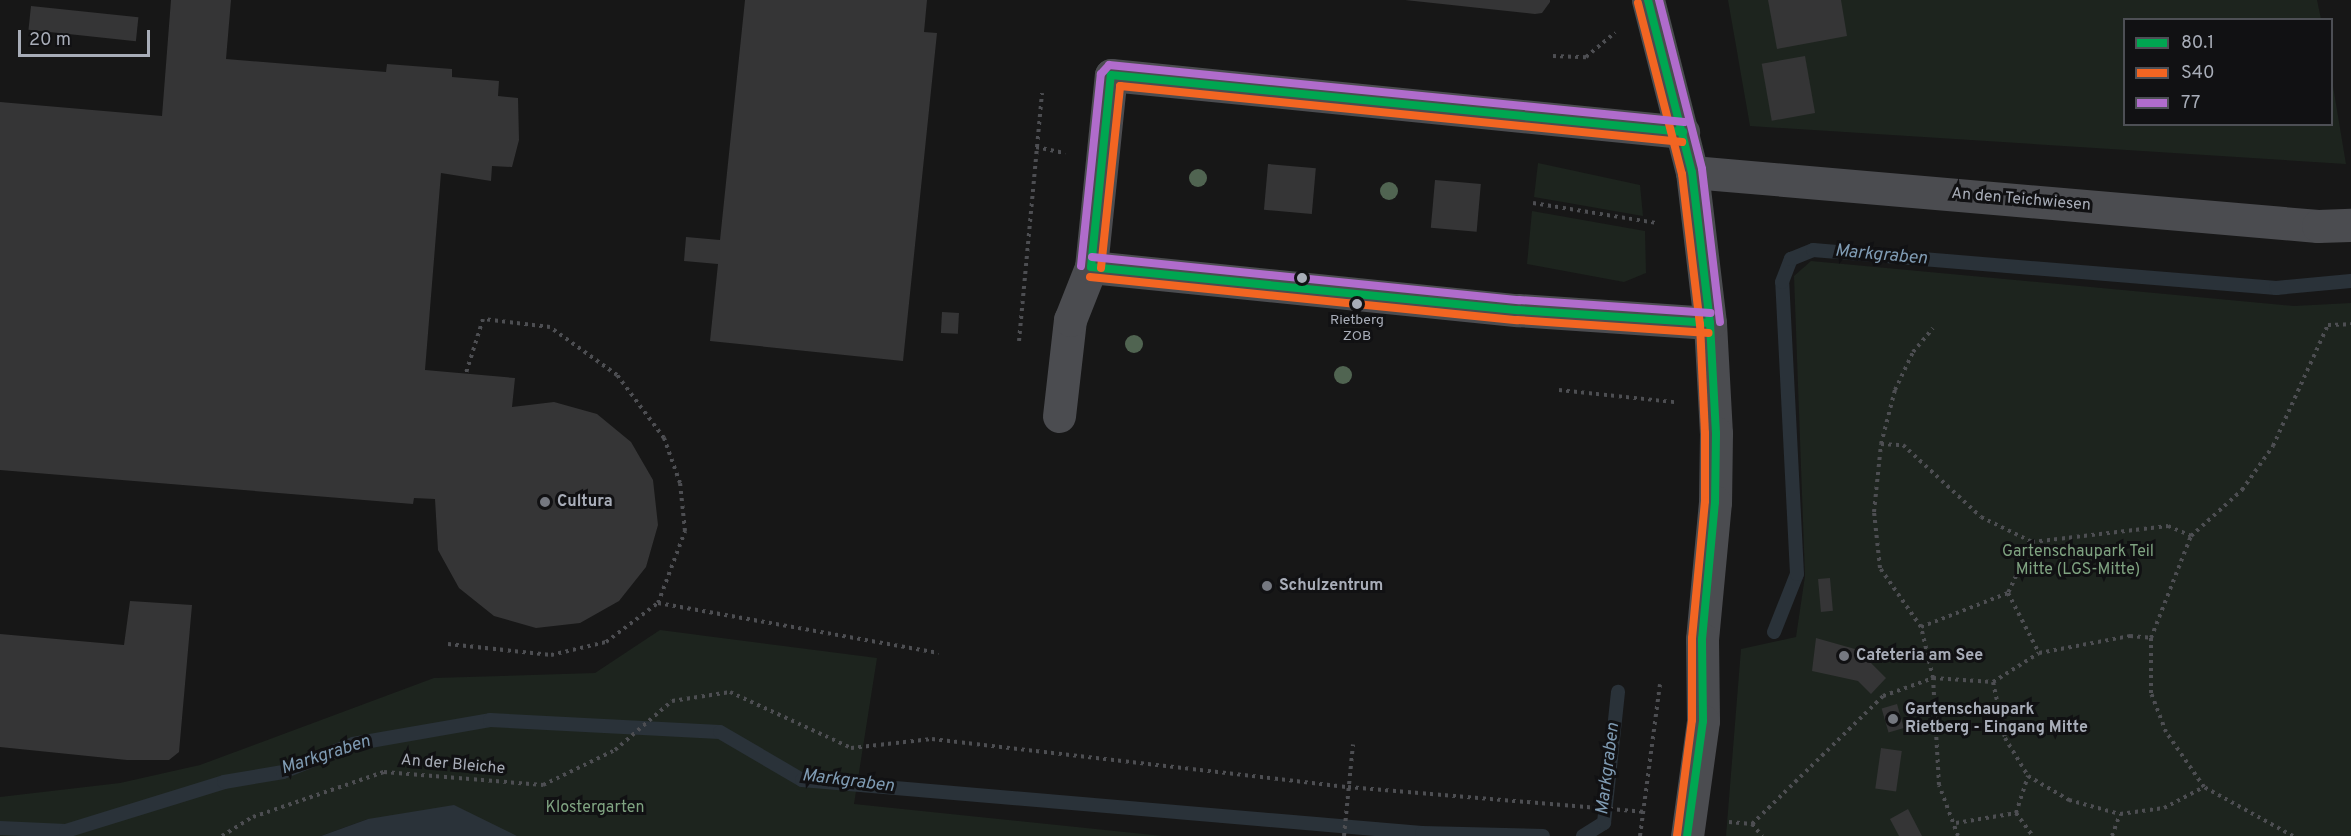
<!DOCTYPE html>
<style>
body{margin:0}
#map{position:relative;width:2351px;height:836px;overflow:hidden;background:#171717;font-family:Overpass,sans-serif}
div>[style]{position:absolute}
.green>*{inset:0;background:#1d241e}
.water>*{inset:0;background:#2a3239}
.stream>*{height:14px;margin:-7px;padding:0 7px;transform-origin:7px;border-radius:7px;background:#2a3239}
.building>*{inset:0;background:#353536;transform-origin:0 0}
.path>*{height:4px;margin-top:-2px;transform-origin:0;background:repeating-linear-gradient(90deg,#4d4e52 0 3px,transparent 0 7.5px)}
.minor>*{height:33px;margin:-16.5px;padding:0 16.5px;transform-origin:16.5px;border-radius:16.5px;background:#4b4c50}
.bus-1>*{height:8px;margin:-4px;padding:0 4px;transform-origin:4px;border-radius:4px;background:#00a651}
.bus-2>*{height:8px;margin:-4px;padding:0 4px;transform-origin:4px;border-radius:4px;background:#f26522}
.bus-3>*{height:8px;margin:-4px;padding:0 4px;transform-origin:4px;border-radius:4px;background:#b06ccc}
.trees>*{width:18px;height:18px;margin:-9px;border-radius:50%;background:#506451}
.dots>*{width:16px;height:16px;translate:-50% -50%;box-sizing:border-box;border:3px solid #111113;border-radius:50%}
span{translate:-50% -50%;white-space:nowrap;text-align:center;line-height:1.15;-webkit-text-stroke:6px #111113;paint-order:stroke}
.bus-label{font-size:14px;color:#a8adb8}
.street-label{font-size:16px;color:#a8adb8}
.poi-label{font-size:16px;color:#a8adb8;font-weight:700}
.left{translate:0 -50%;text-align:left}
.park-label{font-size:16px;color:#7fa381}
.water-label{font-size:18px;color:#7f9bb3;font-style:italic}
.legend{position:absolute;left:2123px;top:18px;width:210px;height:108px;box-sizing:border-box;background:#111113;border:2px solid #4d4f55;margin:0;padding:8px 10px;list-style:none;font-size:18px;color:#a8adb8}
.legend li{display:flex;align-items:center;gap:12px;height:30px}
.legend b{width:30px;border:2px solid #4d4f55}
.scale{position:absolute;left:18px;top:30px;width:132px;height:27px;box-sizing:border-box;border:3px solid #a8adb8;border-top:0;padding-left:8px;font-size:18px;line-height:21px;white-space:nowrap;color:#a8adb8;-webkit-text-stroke:4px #111113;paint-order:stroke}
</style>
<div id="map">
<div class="green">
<i style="clip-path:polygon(1728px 0,2317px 0,2321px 19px,2124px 20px,2124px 124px,2332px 124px,2332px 80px,2346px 164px,1750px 126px)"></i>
<i style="clip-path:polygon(1538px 163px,1640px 185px,1643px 216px,1534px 197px)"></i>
<i style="clip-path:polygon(1532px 211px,1645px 231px,1646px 273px,1624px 282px,1527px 264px)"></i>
<i style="clip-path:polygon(1811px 261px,2294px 306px,2351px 303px,2351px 836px,1726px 836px,1741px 649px,1796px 637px,1805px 576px,1794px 276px)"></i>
<i style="clip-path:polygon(660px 630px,877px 658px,854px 804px,1163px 836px,517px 836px,368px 819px,321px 836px,0 836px,0 797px,120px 783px,200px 765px,434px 678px,595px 673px)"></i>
</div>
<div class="water">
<i style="clip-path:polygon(454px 805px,517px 836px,321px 836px,368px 819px)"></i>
</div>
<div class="stream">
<i style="left:1774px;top:632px;width:62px;rotate:-68.4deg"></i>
<i style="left:1797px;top:574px;width:292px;rotate:-92.9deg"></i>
<i style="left:1782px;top:282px;width:25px;rotate:-69deg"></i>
<i style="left:1791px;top:259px;width:24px;rotate:-22deg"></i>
<i style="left:1813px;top:250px;width:465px;rotate:4.7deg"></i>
<i style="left:2276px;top:288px;width:75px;rotate:-5.3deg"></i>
<i style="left:0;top:828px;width:66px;rotate:2.6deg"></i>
<i style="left:66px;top:831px;width:165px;rotate:-17.2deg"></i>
<i style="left:224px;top:782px;width:60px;rotate:-9.6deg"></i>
<i style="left:283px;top:772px;width:75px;rotate:-21.8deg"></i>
<i style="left:353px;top:744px;width:139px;rotate:-9.9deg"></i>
<i style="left:490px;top:720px;width:230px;rotate:3deg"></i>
<i style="left:720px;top:732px;width:95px;rotate:30.3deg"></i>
<i style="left:802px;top:780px;width:622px;rotate:4.89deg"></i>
<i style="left:1422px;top:833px;width:121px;rotate:1.4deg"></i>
<i style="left:1583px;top:836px;width:25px;rotate:-32deg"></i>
<i style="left:1604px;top:823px;width:132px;rotate:-83.9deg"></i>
</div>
<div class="building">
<i style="clip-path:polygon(171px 0,231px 0,226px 59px,386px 72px,387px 64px,452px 69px,452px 77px,499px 81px,498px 96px,518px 98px,519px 140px,512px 167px,492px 166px,491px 181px,441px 173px,425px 370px,515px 378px,512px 407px,554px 402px,597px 414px,631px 442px,653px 480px,658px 525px,646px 567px,619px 601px,580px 623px,536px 628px,494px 616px,459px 588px,438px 550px,435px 499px,414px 498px,413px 504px,0 470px,0 102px,162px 116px)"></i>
<i style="clip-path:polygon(745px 0,927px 0,924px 32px,937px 33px,903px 361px,710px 341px,718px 264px,684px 261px,686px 237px,720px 240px)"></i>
<i style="clip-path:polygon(1405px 0,1550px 0,1550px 2px,1542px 13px,1535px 14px)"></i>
<i style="clip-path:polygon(1768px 0,1841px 0,1847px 36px,1777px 49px)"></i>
<i style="left:31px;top:6px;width:108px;height:24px;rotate:6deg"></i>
<i style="left:1805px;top:56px;width:58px;height:44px;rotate:80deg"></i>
<i style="left:1268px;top:164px;width:48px;height:46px;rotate:5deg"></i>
<i style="left:1435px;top:180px;width:46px;height:48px;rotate:5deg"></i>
<i style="left:942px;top:312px;width:17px;height:21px;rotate:3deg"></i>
<i style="left:1830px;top:578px;width:33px;height:12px;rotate:85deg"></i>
<i style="clip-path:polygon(130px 601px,192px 605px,179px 752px,169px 760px,127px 760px,0 747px,0 634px,124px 645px)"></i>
<i style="clip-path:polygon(1816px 638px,1876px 655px,1871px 663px,1886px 678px,1871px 694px,1858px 681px,1812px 671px)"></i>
<i style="left:1897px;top:704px;width:25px;height:16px;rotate:74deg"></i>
<i style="left:1881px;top:748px;width:21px;height:41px;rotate:8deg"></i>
<i style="clip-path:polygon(1908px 809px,1922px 836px,1899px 836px,1890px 819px)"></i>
</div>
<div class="path">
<i style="left:1553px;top:56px;width:33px;rotate:2deg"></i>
<i style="left:1586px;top:57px;width:38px;rotate:-40deg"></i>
<i style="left:1036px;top:147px;width:30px;rotate:12deg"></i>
<i style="left:1533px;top:203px;width:126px;rotate:9.2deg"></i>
<i style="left:1019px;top:341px;width:249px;rotate:-84.7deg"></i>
<i style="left:1559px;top:390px;width:116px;rotate:6deg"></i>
<i style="left:1881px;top:444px;width:56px;rotate:-75.5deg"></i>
<i style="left:1895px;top:390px;width:42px;rotate:-64.7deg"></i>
<i style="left:1913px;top:352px;width:31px;rotate:-50deg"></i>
<i style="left:2032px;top:542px;width:56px;rotate:115.2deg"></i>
<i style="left:2008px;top:593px;width:68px;rotate:62.7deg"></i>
<i style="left:658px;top:603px;width:285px;rotate:10.1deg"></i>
<i style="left:1921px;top:627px;width:93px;rotate:-21.3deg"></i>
<i style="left:448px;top:644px;width:104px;rotate:6.1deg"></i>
<i style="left:551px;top:655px;width:57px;rotate:-13.3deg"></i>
<i style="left:606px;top:642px;width:65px;rotate:-36.9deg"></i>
<i style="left:658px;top:603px;width:77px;rotate:-69.4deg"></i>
<i style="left:685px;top:531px;width:48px;rotate:-95.9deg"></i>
<i style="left:680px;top:483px;width:48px;rotate:-109.6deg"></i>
<i style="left:664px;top:438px;width:79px;rotate:-126.7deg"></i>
<i style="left:617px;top:375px;width:82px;rotate:-144.4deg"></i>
<i style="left:550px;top:327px;width:67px;rotate:-173.2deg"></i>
<i style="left:483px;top:319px;width:57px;rotate:107.5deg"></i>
<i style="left:1993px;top:682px;width:57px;rotate:77.9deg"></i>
<i style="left:2005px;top:738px;width:44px;rotate:58.8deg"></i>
<i style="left:2028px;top:776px;width:48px;rotate:30.3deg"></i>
<i style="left:2069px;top:800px;width:53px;rotate:15.4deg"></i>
<i style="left:2120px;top:814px;width:44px;rotate:-7.8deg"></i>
<i style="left:2164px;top:808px;width:45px;rotate:-27.7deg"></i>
<i style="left:2016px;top:813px;width:29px;rotate:54deg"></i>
<i style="left:1729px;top:822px;width:23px;rotate:5deg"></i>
<i style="left:1752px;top:824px;width:16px;rotate:50deg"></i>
<i style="left:1956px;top:823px;width:61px;rotate:-9.5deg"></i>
<i style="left:2016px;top:813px;width:39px;rotate:-72deg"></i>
<i style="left:1752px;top:824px;width:183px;rotate:-44.3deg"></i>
<i style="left:1883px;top:696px;width:53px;rotate:-19.8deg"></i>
<i style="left:1933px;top:678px;width:60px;rotate:3.8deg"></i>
<i style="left:1993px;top:682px;width:54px;rotate:-32.2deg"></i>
<i style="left:2039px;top:653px;width:93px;rotate:-10.6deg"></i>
<i style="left:2130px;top:636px;width:21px;rotate:5deg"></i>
<i style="left:222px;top:836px;width:36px;rotate:-32deg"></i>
<i style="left:253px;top:817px;width:139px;rotate:-19deg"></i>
<i style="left:384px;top:772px;width:160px;rotate:4.7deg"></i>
<i style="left:543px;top:785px;width:80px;rotate:-25.9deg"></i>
<i style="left:615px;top:750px;width:75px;rotate:-40.7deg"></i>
<i style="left:672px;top:701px;width:59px;rotate:-8.8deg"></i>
<i style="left:730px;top:692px;width:133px;rotate:24.8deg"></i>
<i style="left:851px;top:748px;width:81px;rotate:-6.3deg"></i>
<i style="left:932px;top:739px;width:419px;rotate:6.6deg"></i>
<i style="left:1348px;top:787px;width:296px;rotate:4.8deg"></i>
<i style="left:1344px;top:836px;width:92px;rotate:-84.4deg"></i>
<i style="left:1640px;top:836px;width:153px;rotate:-82.5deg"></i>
<i style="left:1958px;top:836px;width:54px;rotate:-110.4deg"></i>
<i style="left:1939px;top:785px;width:107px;rotate:-93.2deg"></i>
<i style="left:1933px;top:678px;width:52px;rotate:-103.2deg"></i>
<i style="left:1921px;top:627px;width:72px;rotate:-124.8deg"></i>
<i style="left:1880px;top:568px;width:56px;rotate:-96.1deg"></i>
<i style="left:1874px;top:512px;width:68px;rotate:-84.1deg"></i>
<i style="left:1881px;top:444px;width:22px;rotate:3deg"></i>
<i style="left:1903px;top:445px;width:106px;rotate:42.7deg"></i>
<i style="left:1981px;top:517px;width:57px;rotate:26.1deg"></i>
<i style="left:2032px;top:542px;width:137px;rotate:-6.7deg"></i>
<i style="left:2168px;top:526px;width:25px;rotate:23deg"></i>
<i style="left:2112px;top:836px;width:23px;rotate:-70deg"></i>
<i style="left:2293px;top:836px;width:102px;rotate:-151.2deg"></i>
<i style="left:2204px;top:787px;width:67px;rotate:-124.6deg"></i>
<i style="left:2166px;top:732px;width:42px;rotate:-111deg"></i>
<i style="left:2151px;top:693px;width:55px;rotate:-90deg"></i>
<i style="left:2151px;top:638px;width:110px;rotate:-68.6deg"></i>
<i style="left:2191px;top:536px;width:69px;rotate:-42deg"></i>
<i style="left:2242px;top:490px;width:54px;rotate:-54.8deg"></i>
<i style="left:2273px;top:446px;width:133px;rotate:-65.6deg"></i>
<i style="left:2328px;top:325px;width:23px;rotate:-2deg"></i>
</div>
<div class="minor">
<i style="left:1648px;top:0;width:178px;rotate:75.7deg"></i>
<i style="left:1692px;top:172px;width:152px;rotate:83.2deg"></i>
<i style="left:1710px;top:323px;width:110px;rotate:86.9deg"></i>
<i style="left:1716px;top:433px;width:69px;rotate:90.8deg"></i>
<i style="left:1715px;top:502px;width:138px;rotate:95.4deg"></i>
<i style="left:1702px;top:639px;width:82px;rotate:89.3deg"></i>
<i style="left:1703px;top:721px;width:116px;rotate:97.9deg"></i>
<i style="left:1692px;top:172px;width:628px;rotate:4.93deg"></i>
<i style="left:2318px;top:226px;width:33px;rotate:-2deg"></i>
<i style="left:1091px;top:267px;width:429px;rotate:5.8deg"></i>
<i style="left:1518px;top:310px;width:192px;rotate:3.9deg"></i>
<i style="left:1059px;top:416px;width:97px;rotate:-83.5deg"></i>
<i style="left:1070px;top:320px;width:57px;rotate:-68.4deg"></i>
<i style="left:1091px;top:267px;width:193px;rotate:-84.1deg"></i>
<i style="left:1111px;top:75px;width:575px;rotate:5.69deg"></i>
</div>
<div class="bus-1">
<i style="left:1648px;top:0;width:178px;rotate:75.7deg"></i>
<i style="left:1692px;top:172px;width:152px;rotate:83.2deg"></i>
<i style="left:1710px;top:323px;width:110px;rotate:86.9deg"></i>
<i style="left:1716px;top:433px;width:69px;rotate:90.8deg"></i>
<i style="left:1715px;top:502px;width:138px;rotate:95.4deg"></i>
<i style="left:1702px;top:639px;width:82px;rotate:89.3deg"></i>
<i style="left:1703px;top:721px;width:116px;rotate:97.9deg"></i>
<i style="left:1091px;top:267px;width:193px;rotate:-84.1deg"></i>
<i style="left:1111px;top:75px;width:575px;rotate:5.69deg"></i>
<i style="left:1091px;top:267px;width:429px;rotate:5.8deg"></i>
<i style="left:1518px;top:310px;width:192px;rotate:3.9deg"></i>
</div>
<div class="bus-2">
<i style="left:1638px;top:3px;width:177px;rotate:75.6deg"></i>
<i style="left:1682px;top:174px;width:151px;rotate:83.2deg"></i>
<i style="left:1700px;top:324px;width:109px;rotate:87.4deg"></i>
<i style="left:1705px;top:433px;width:68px;rotate:90deg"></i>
<i style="left:1705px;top:501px;width:138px;rotate:95.4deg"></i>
<i style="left:1692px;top:638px;width:82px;rotate:90deg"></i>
<i style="left:1692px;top:720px;width:116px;rotate:97.4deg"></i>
<i style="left:1101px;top:268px;width:183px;rotate:-84deg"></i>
<i style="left:1120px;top:86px;width:565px;rotate:5.69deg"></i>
<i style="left:1090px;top:277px;width:429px;rotate:5.8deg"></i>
<i style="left:1517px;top:320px;width:192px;rotate:3.9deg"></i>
</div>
<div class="bus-3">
<i style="left:1659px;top:0;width:174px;rotate:75.7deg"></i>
<i style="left:1702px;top:169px;width:154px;rotate:83.3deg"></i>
<i style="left:1092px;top:257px;width:429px;rotate:5.8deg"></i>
<i style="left:1519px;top:300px;width:192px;rotate:3.9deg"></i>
<i style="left:1081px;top:266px;width:193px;rotate:-84.1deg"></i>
<i style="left:1101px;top:74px;width:12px;rotate:-48deg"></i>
<i style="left:1109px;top:65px;width:578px;rotate:5.66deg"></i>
</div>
<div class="trees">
<i style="left:1198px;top:178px"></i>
<i style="left:1389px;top:191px"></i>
<i style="left:1134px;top:344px"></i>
<i style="left:1343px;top:375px"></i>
</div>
<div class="dots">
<i style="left:1302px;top:278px;background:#a8adb8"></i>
<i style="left:1357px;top:304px;background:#a8adb8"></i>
<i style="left:545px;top:502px;background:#757880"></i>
<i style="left:1267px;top:586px;background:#757880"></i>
<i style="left:1844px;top:656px;background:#757880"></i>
<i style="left:1893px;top:719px;background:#757880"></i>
</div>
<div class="bus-label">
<span style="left:1357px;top:329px">Rietberg<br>ZOB</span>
</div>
<div class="street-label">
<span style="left:2021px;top:200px;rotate:5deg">An den Teichwiesen</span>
<span style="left:453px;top:765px;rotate:5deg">An der Bleiche</span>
</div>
<div class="poi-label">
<span class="left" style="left:557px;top:502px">Cultura</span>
<span class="left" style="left:1279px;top:586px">Schulzentrum</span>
<span class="left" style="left:1856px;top:656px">Cafeteria am See</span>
<span class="left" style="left:1905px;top:719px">Gartenschaupark<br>Rietberg - Eingang Mitte</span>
</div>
<div class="park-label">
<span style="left:2078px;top:561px">Gartenschaupark Teil<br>Mitte (LGS-Mitte)</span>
<span style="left:595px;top:808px">Klostergarten</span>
</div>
<div class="water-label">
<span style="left:1881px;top:256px;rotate:5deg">Markgraben</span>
<span style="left:326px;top:756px;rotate:-18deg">Markgraben</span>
<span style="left:1609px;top:769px;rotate:-83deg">Markgraben</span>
<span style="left:848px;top:782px;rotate:7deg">Markgraben</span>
</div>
<ul class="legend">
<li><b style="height:8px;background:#00a651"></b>80.1</li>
<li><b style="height:8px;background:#f26522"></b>S40</li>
<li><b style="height:8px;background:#b06ccc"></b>77</li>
</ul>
<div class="scale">20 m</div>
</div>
